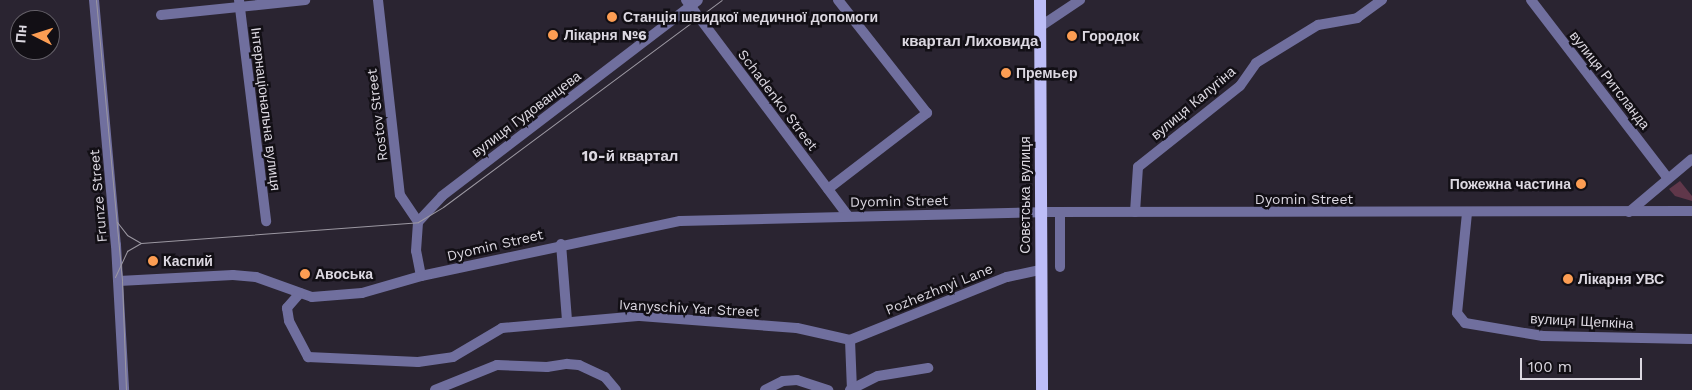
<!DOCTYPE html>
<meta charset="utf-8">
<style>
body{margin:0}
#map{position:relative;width:1692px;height:390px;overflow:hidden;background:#2a2431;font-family:"Work Sans",sans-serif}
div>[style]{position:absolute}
.green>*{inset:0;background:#60374a}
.minor>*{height:10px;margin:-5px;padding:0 5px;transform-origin:5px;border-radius:5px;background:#706f9e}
.major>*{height:12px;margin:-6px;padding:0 6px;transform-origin:6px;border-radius:6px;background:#bdbdf7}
.tram>*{height:1px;margin:-0.5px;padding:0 0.5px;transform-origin:0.5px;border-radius:0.5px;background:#9c98a2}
.dots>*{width:14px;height:14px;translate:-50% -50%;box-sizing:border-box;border:2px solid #120f15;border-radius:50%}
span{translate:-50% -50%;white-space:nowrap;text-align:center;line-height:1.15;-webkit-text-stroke:5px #120f15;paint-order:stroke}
.poi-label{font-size:14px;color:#dcd8e1;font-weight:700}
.left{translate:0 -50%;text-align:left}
.right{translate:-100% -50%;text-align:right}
.street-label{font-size:14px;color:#dcd8e1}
.neighbourhood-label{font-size:15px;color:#dcd8e1;font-weight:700}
.north{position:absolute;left:10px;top:10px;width:50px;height:50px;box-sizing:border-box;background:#120f15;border:1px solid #635f67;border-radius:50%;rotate:275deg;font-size:14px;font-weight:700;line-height:20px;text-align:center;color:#dcd8e1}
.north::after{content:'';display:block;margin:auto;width:18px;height:22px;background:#fc9d53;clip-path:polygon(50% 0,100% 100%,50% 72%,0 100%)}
.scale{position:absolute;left:1520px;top:358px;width:122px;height:22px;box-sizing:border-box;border:2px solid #dcd8e1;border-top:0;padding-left:6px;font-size:15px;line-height:18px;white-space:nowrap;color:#dcd8e1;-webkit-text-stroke:4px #120f15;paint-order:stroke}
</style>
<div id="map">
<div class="green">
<i style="clip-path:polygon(1680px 181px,1692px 196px,1692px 201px,1675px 196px,1669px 189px)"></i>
</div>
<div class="minor">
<i style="left:94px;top:0;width:246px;rotate:84.9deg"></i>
<i style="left:116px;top:245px;width:145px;rotate:86.8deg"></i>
<i style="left:239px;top:0;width:223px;rotate:83deg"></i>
<i style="left:378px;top:0;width:196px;rotate:83.6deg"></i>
<i style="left:400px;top:195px;width:32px;rotate:56deg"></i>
<i style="left:686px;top:0;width:270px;rotate:53.1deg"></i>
<i style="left:1531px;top:0;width:223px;rotate:52.5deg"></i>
<i style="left:161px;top:15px;width:145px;rotate:-5.9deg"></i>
<i style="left:1041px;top:26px;width:47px;rotate:-33.7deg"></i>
<i style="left:828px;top:189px;width:125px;rotate:-37.5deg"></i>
<i style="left:927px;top:113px;width:144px;rotate:-128.2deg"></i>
<i style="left:1060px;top:212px;width:55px;rotate:90deg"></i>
<i style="left:1135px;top:212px;width:45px;rotate:-86.2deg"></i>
<i style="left:1138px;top:167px;width:130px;rotate:-38.5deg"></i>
<i style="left:1240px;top:86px;width:28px;rotate:-55deg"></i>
<i style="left:1256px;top:63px;width:73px;rotate:-31.5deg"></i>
<i style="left:1318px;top:25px;width:40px;rotate:-10deg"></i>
<i style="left:1357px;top:18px;width:31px;rotate:-36deg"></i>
<i style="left:1629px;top:212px;width:82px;rotate:-40.1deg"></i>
<i style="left:1467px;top:213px;width:100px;rotate:95.7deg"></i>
<i style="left:1457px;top:313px;width:13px;rotate:51deg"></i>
<i style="left:1465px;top:323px;width:79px;rotate:9.5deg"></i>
<i style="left:1543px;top:336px;width:149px;rotate:1.2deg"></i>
<i style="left:561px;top:244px;width:76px;rotate:85.5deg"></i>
<i style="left:421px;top:276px;width:25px;rotate:-101deg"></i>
<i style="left:416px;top:251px;width:29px;rotate:-86deg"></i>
<i style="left:418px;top:222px;width:35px;rotate:-47deg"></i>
<i style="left:442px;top:196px;width:322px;rotate:-37.4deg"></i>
<i style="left:119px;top:281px;width:114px;rotate:-3deg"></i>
<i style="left:233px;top:275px;width:23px;rotate:5deg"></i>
<i style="left:256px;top:277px;width:59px;rotate:19.7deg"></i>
<i style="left:312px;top:297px;width:50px;rotate:-4.6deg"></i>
<i style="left:362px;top:293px;width:61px;rotate:-16.1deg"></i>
<i style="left:421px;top:276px;width:265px;rotate:-12deg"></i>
<i style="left:680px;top:221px;width:360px;rotate:-1.4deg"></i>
<i style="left:1040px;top:212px;width:652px;rotate:-0.09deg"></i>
<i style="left:300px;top:293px;width:20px;rotate:131deg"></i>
<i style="left:287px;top:308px;width:13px;rotate:81deg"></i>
<i style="left:289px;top:321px;width:41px;rotate:62.2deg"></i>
<i style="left:308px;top:357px;width:110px;rotate:2.6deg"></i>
<i style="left:418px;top:362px;width:35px;rotate:-8deg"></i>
<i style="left:453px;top:357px;width:57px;rotate:-30.6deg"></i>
<i style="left:502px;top:328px;width:139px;rotate:-5deg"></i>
<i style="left:640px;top:316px;width:157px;rotate:4.4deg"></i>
<i style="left:797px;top:328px;width:54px;rotate:12.8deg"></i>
<i style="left:850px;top:340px;width:169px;rotate:-21.9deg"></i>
<i style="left:1007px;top:277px;width:34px;rotate:-12deg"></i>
<i style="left:850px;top:340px;width:49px;rotate:87.7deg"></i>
<i style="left:435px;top:390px;width:67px;rotate:-22deg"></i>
<i style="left:497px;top:365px;width:50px;rotate:2.3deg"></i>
<i style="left:547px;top:367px;width:20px;rotate:-9deg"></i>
<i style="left:567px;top:364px;width:12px;rotate:5deg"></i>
<i style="left:579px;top:365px;width:29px;rotate:25deg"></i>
<i style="left:605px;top:377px;width:17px;rotate:50deg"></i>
<i style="left:765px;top:390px;width:20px;rotate:-27deg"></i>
<i style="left:783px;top:381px;width:14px;rotate:-4deg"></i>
<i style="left:797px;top:380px;width:33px;rotate:18deg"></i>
<i style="left:850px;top:390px;width:31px;rotate:-27deg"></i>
<i style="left:878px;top:376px;width:51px;rotate:-9.1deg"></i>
</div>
<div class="major">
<i style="left:1040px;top:0;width:390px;rotate:89.7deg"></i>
</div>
<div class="tram">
<i style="left:96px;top:0;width:282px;rotate:84.7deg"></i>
<i style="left:122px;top:281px;width:109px;rotate:87.9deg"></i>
<i style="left:117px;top:222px;width:16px;rotate:52deg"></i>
<i style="left:127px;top:235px;width:16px;rotate:30deg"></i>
<i style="left:115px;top:277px;width:29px;rotate:-65deg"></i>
<i style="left:127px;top:251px;width:16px;rotate:-30deg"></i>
<i style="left:141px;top:243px;width:278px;rotate:-4.3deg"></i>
<i style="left:418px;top:222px;width:29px;rotate:-31deg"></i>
<i style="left:443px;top:207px;width:347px;rotate:-36.6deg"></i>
</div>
<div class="dots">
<i style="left:612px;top:17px;background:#fc9d53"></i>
<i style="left:553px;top:35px;background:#fc9d53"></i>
<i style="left:1072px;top:36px;background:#fc9d53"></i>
<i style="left:1006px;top:73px;background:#fc9d53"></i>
<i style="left:1581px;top:184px;background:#fc9d53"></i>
<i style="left:153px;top:261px;background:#fc9d53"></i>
<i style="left:305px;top:274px;background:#fc9d53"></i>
<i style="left:1568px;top:279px;background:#fc9d53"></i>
</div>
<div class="poi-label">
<span class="left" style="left:623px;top:17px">Станція швидкої медичної допомоги</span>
<span class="left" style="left:564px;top:35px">Лікарня №6</span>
<span class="left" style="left:1082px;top:36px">Городок</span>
<span class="left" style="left:1016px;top:73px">Премьер</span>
<span class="right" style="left:1571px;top:184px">Пожежна частина</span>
<span class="left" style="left:163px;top:261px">Каспий</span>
<span class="left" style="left:315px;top:274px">Авоська</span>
<span class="left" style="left:1578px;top:279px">Лікарня УВС</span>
</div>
<div class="street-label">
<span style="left:1610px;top:80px;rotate:52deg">вулиця Ритсланда</span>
<span style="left:778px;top:100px;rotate:53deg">Schadenko Street</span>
<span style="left:1193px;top:103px;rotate:-40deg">вулиця Калугіна</span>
<span style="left:266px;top:109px;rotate:83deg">Інтернаціональна вулиця</span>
<span style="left:526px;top:114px;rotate:-37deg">вулиця Гудованцева</span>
<span style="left:377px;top:115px;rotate:-97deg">Rostov Street</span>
<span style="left:1025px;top:195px;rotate:-90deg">Совєтська вулиця</span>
<span style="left:98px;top:196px;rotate:-95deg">Frunze Street</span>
<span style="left:1304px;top:199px">Dyomin Street</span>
<span style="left:899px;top:201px;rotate:-1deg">Dyomin Street</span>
<span style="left:495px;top:245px;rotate:-13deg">Dyomin Street</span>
<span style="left:939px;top:289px;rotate:-22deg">Pozhezhnyi Lane</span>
<span style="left:689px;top:308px;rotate:3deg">Ivanyschiv Yar Street</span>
<span style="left:1582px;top:321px;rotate:3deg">вулиця Щепкіна</span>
</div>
<div class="neighbourhood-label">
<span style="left:970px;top:42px">квартал Лиховида</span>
<span style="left:630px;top:157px">10-й квартал</span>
</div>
<div class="north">Пн</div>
<div class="scale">100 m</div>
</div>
